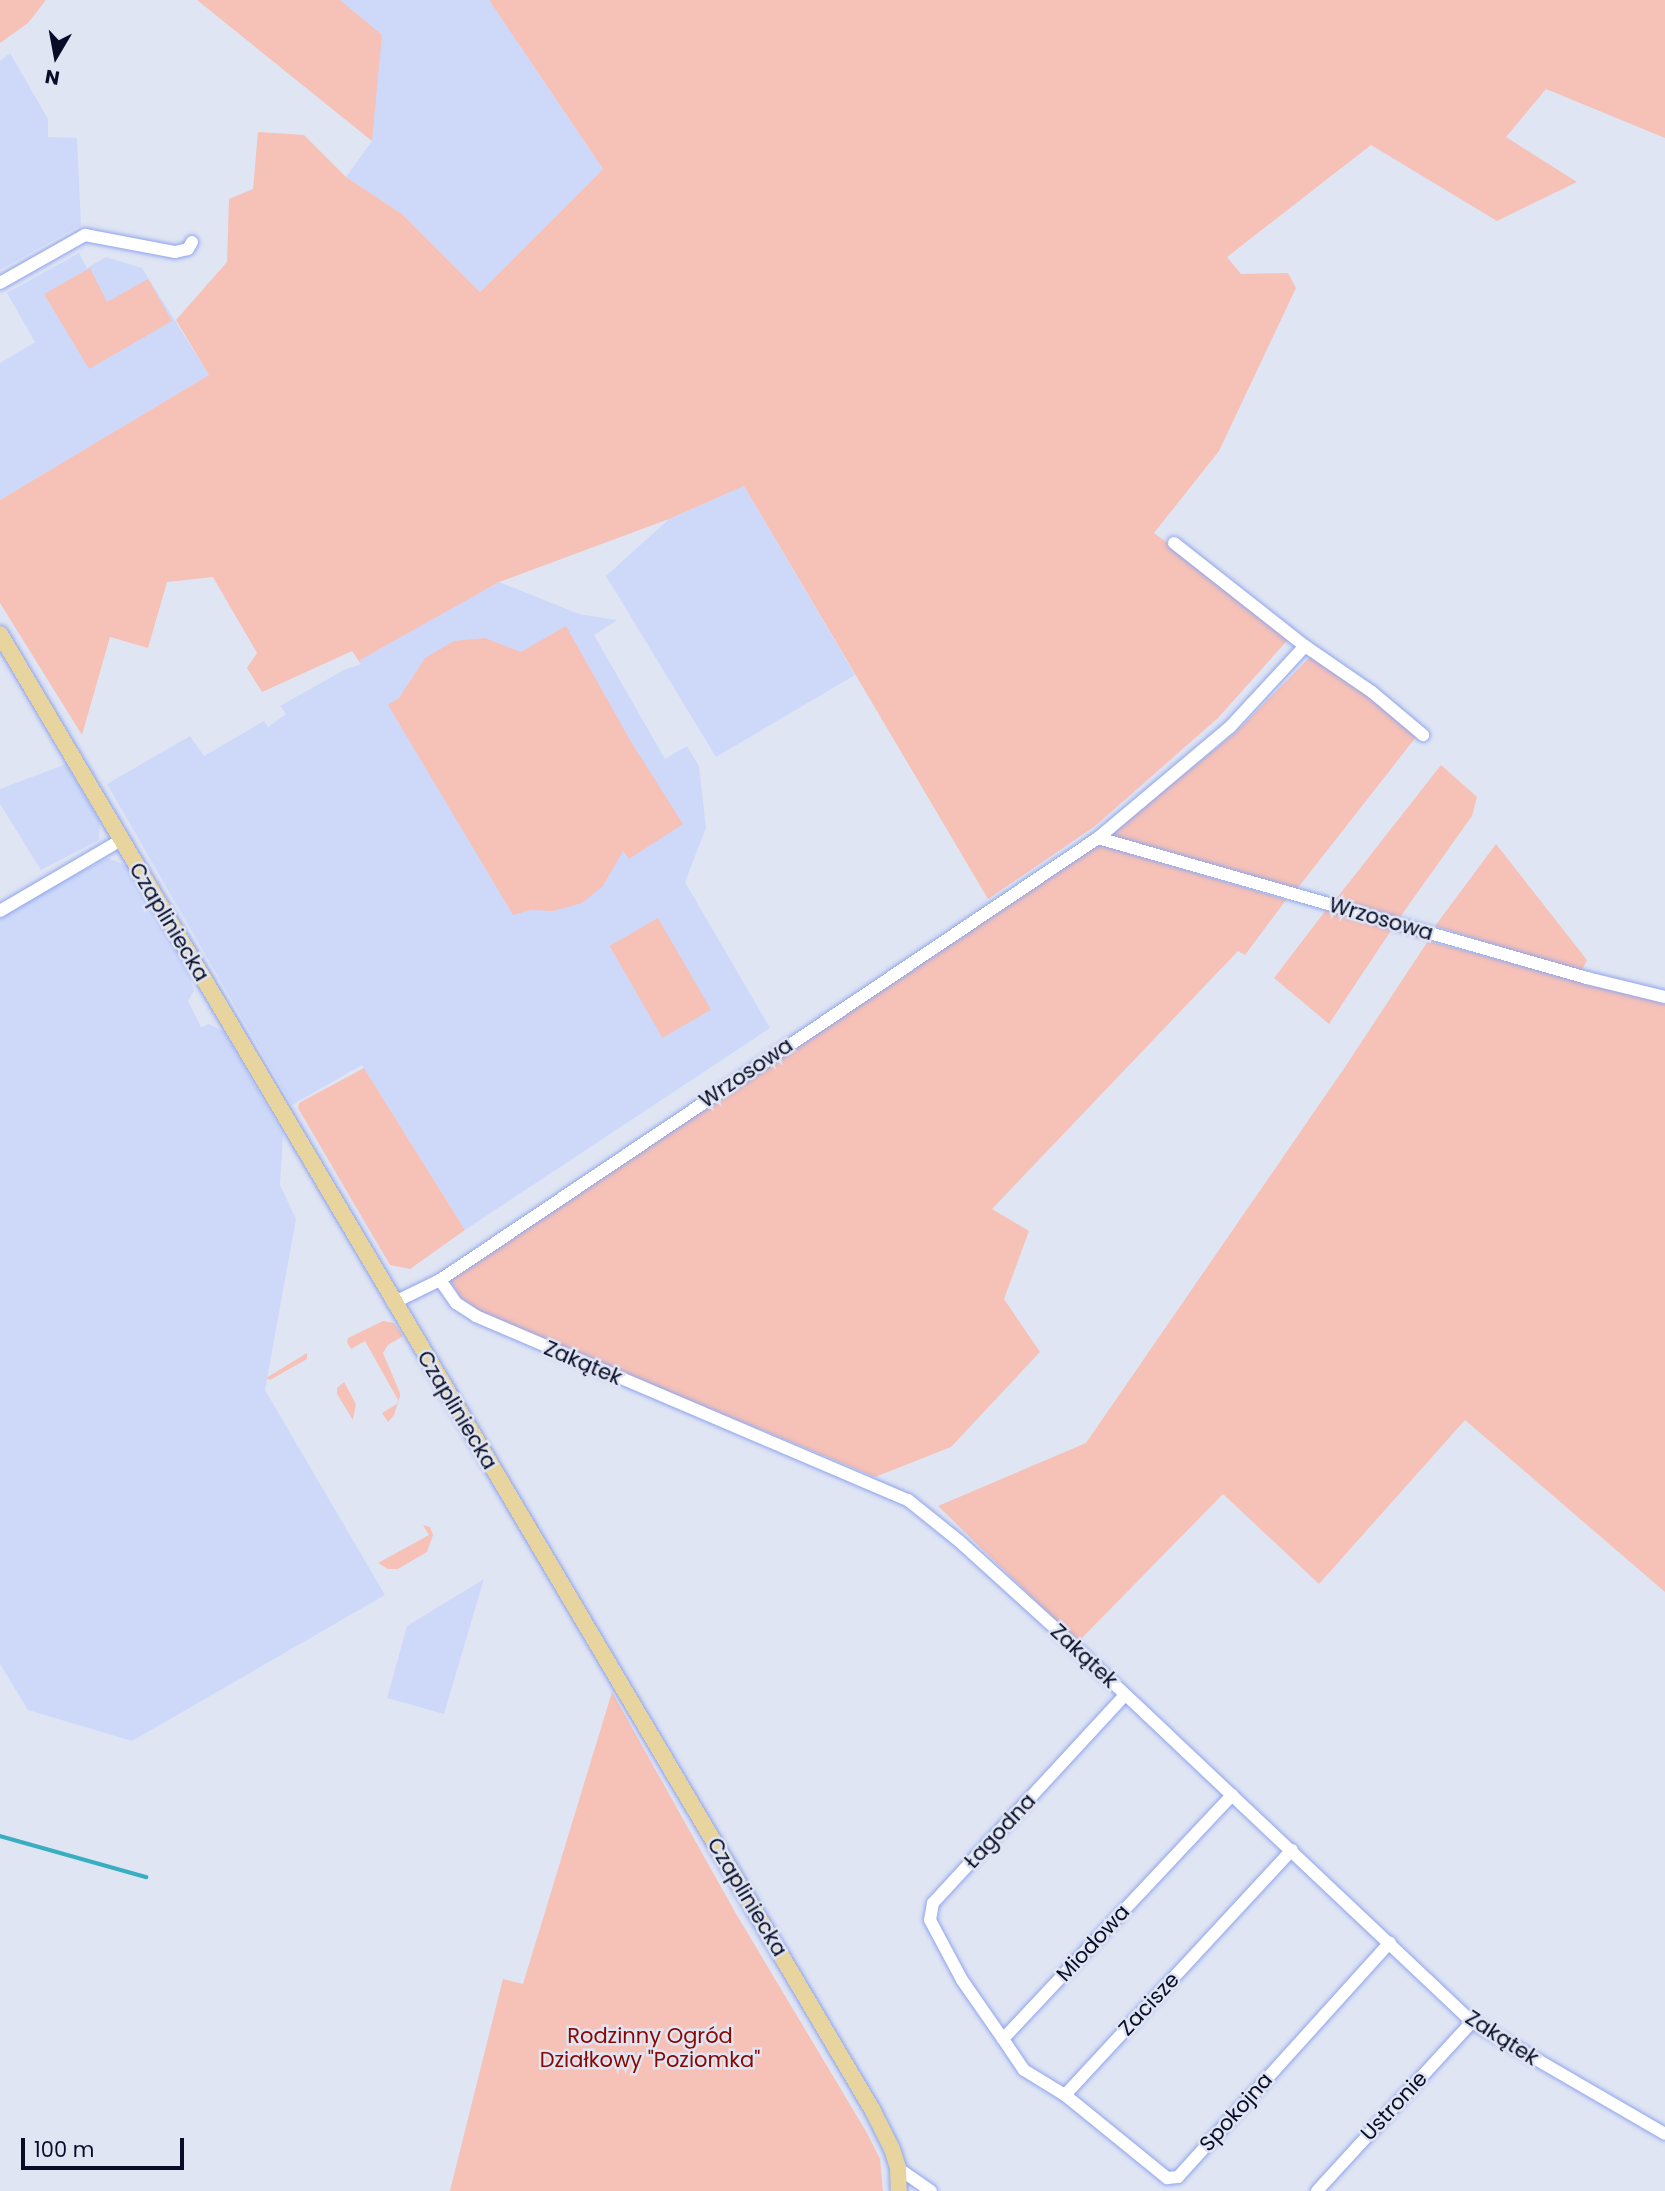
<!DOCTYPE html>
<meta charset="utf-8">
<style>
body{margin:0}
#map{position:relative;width:1665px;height:2191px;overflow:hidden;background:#e0e5f4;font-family:Poppins,sans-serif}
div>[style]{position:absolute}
.built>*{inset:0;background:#ced9fa}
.green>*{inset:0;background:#f6c1b7;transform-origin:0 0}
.stream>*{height:3.5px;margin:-1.75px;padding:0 1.75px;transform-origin:1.75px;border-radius:1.75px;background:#3aaec1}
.roads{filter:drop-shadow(0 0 2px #8fa5ec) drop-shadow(0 0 2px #8fa5ec)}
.minor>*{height:12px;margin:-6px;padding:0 6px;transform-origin:6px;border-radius:6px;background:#fff}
.major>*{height:16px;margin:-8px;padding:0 8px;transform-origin:8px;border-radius:8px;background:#e7d49e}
span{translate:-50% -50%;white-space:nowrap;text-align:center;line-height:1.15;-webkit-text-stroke:5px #e0e5f4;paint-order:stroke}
.street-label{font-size:21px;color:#080d27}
.park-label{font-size:21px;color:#8a0700}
.north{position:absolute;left:21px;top:21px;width:70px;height:70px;-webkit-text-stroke:5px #e0e5f4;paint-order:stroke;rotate:190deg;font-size:19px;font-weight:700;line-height:28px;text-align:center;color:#080d27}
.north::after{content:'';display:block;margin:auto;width:24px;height:32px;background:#080d27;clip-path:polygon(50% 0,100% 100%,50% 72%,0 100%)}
.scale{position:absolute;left:21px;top:2138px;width:163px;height:32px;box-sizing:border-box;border:4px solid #080d27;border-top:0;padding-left:9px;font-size:21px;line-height:24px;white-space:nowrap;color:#080d27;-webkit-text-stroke:5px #e0e5f4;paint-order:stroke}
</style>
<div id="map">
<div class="built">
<i style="clip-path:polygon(340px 0,489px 0,603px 169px,480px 292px,402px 214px,346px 177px,372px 141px)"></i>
<i style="clip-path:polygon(10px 53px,48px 119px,48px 137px,77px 138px,81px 225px,0 270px,0 61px)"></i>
<i style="clip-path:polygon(79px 253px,87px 268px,106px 257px,142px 268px,209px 375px,0 500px,0 363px,35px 342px,7px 293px)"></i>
<i style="clip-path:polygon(744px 486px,855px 675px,716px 757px,606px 576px,669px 519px)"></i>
<i style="clip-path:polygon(499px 582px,579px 614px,617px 620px,594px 635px,665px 759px,687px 746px,699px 766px,706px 828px,685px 882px,770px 1028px,465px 1230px,362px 1065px,292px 1105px,107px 784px,190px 736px,204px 756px,264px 721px,268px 727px,286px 714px,280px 706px,344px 670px,361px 664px,359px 660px)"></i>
<i style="clip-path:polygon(66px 764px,100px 822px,99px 840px,41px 870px,0 804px,0 789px)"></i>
<i style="clip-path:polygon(108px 858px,127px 866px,187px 967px,194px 991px,188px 1001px,201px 1027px,209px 1024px,224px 1032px,283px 1135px,280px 1185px,296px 1219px,265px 1390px,385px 1595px,132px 1741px,28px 1710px,0 1664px,0 914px)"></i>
<i style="clip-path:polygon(484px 1579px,444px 1714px,387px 1698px,407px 1626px)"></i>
</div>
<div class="green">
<i style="clip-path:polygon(0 0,46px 0,28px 23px,0 43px)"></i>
<i style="clip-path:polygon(197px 0,340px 0,382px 35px,372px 141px)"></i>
<i style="clip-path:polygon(489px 0,1665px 0,1665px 138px,1546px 89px,1506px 137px,1577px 182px,1497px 221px,1371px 145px,1227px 257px,1241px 274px,1288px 273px,1296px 288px,1219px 451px,1154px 533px,1293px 634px,1218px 718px,1095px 826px,988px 899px,744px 486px,669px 519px,499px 582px,360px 660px,361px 664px,352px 651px,262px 692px,247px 668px,257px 653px,213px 577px,167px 582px,148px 648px,110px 637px,82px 735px,0 603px,0 500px,209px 375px,176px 320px,227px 262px,229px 199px,253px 189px,258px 132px,304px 135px,346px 177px,402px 214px,480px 292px,603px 169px)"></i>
<i style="clip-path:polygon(90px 268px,107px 302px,148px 279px,172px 321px,89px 369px,44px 294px)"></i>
<i style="clip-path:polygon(566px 626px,630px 740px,683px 824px,629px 859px,623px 851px,603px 886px,582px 903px,553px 911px,531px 910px,513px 915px,388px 705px,399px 698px,425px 658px,454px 641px,485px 638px,521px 652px)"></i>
<i style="clip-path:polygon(1312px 655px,1364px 691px,1416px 737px,1297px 889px,1109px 836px,1236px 732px)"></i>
<i style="clip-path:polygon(1441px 765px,1477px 797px,1472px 816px,1400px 917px,1336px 899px)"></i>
<i style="clip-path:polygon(1098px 844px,1286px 900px,1245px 955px,1238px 951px,992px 1209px,1029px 1231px,1004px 1299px,1040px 1352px,951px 1447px,875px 1477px,480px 1313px,461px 1298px,449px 1279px)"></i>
<i style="clip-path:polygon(1496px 844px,1587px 960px,1581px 972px,1435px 926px)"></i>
<i style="clip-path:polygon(1326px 910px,1394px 926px,1329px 1024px,1274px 978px)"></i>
<i style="left:658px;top:918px;width:106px;height:56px;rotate:60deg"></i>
<i style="clip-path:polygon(1428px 941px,1665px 1004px,1665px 1592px,1465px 1420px,1319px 1584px,1223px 1494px,1078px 1642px,938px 1506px,1086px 1443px,1345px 1067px)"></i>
<i style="clip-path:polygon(364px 1068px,465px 1230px,410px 1269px,390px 1265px,298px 1108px,299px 1103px)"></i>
<i style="clip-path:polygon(383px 1321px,394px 1323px,403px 1336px,388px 1345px,383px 1353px,400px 1393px,400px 1396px,394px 1415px,388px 1422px,382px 1413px,397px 1404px,398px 1400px,365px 1341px,351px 1349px,347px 1342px,348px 1338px)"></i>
<i style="clip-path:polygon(307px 1353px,307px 1359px,270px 1380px,266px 1378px)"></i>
<i style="clip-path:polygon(344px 1382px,356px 1404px,353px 1420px,337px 1394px,337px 1388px)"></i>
<i style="clip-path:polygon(423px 1525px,430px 1527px,433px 1535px,427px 1552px,398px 1569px,388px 1569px,378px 1563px,429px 1535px)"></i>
<i style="clip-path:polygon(612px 1692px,735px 1912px,867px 2133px,880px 2159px,883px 2191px,450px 2191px,503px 1979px,523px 1984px)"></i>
</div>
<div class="stream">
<i style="left:0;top:1836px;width:152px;rotate:15.7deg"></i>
</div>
<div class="roads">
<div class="minor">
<i style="left:0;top:283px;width:98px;rotate:-29.5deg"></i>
<i style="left:85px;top:235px;width:92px;rotate:10.7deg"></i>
<i style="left:175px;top:252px;width:13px;rotate:-13deg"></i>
<i style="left:188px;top:249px;width:8px;rotate:-60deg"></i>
<i style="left:1174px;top:543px;width:167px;rotate:38.2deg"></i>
<i style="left:1305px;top:646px;width:81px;rotate:34.5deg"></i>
<i style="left:1372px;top:692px;width:67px;rotate:40.1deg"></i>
<i style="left:1098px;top:838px;width:509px;rotate:15.98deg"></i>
<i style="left:1587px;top:978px;width:80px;rotate:13.7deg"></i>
<i style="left:0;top:911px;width:140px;rotate:-30.4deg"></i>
<i style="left:440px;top:1280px;width:28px;rotate:55deg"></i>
<i style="left:456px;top:1303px;width:24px;rotate:33deg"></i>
<i style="left:476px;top:1316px;width:470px;rotate:23.1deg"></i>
<i style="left:908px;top:1500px;width:65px;rotate:38.8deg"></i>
<i style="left:959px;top:1541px;width:131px;rotate:42.2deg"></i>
<i style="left:1056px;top:1629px;width:572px;rotate:43.37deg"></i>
<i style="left:1472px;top:2022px;width:223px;rotate:30.1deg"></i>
<i style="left:393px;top:1303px;width:52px;rotate:-26.1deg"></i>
<i style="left:440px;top:1280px;width:793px;rotate:-33.89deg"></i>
<i style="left:1098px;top:838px;width:172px;rotate:-40.1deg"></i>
<i style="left:1230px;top:727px;width:110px;rotate:-47.2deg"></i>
<i style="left:1125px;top:1695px;width:283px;rotate:132.7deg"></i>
<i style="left:933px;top:1903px;width:17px;rotate:100deg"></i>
<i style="left:930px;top:1920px;width:68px;rotate:61.9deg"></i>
<i style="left:962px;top:1980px;width:72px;rotate:55.2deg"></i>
<i style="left:1003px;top:2039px;width:335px;rotate:-46.8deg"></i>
<i style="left:1003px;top:2039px;width:37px;rotate:56deg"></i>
<i style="left:1024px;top:2070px;width:48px;rotate:31.4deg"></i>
<i style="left:1065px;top:2095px;width:334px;rotate:-47.2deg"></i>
<i style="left:1065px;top:2095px;width:132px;rotate:39.1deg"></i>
<i style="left:1167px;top:2178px;width:11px;rotate:-5deg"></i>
<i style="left:1178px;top:2177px;width:316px;rotate:-47.9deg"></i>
<i style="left:898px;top:2168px;width:40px;rotate:34.9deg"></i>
<i style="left:1317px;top:2191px;width:229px;rotate:-47.5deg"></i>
</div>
<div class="major">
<i style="left:0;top:634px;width:1716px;rotate:59.41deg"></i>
<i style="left:873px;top:2111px;width:42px;rotate:63.4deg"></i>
<i style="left:892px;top:2149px;width:20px;rotate:72deg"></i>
<i style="left:898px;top:2168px;width:23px;rotate:88deg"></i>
</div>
</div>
<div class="street-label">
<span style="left:1381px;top:919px;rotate:16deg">Wrzosowa</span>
<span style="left:169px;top:922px;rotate:59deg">Czapliniecka</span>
<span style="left:746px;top:1073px;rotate:-34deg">Wrzosowa</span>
<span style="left:583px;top:1363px;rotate:23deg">Zakątek</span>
<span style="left:457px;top:1410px;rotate:59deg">Czapliniecka</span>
<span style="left:1084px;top:1656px;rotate:43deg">Zakątek</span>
<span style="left:1000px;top:1831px;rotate:-47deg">Łagodna</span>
<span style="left:747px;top:1897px;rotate:59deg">Czapliniecka</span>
<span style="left:1093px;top:1943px;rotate:-47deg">Miodowa</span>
<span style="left:1149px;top:2004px;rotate:-47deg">Zacisze</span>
<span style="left:1502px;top:2038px;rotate:33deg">Zakątek</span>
<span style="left:1394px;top:2106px;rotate:-47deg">Ustronie</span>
<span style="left:1236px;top:2112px;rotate:-48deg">Spokojna</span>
</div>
<div class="park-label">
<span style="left:650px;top:2048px">Rodzinny Ogród<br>Działkowy "Poziomka"</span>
</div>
<div class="north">N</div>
<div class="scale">100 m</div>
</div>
